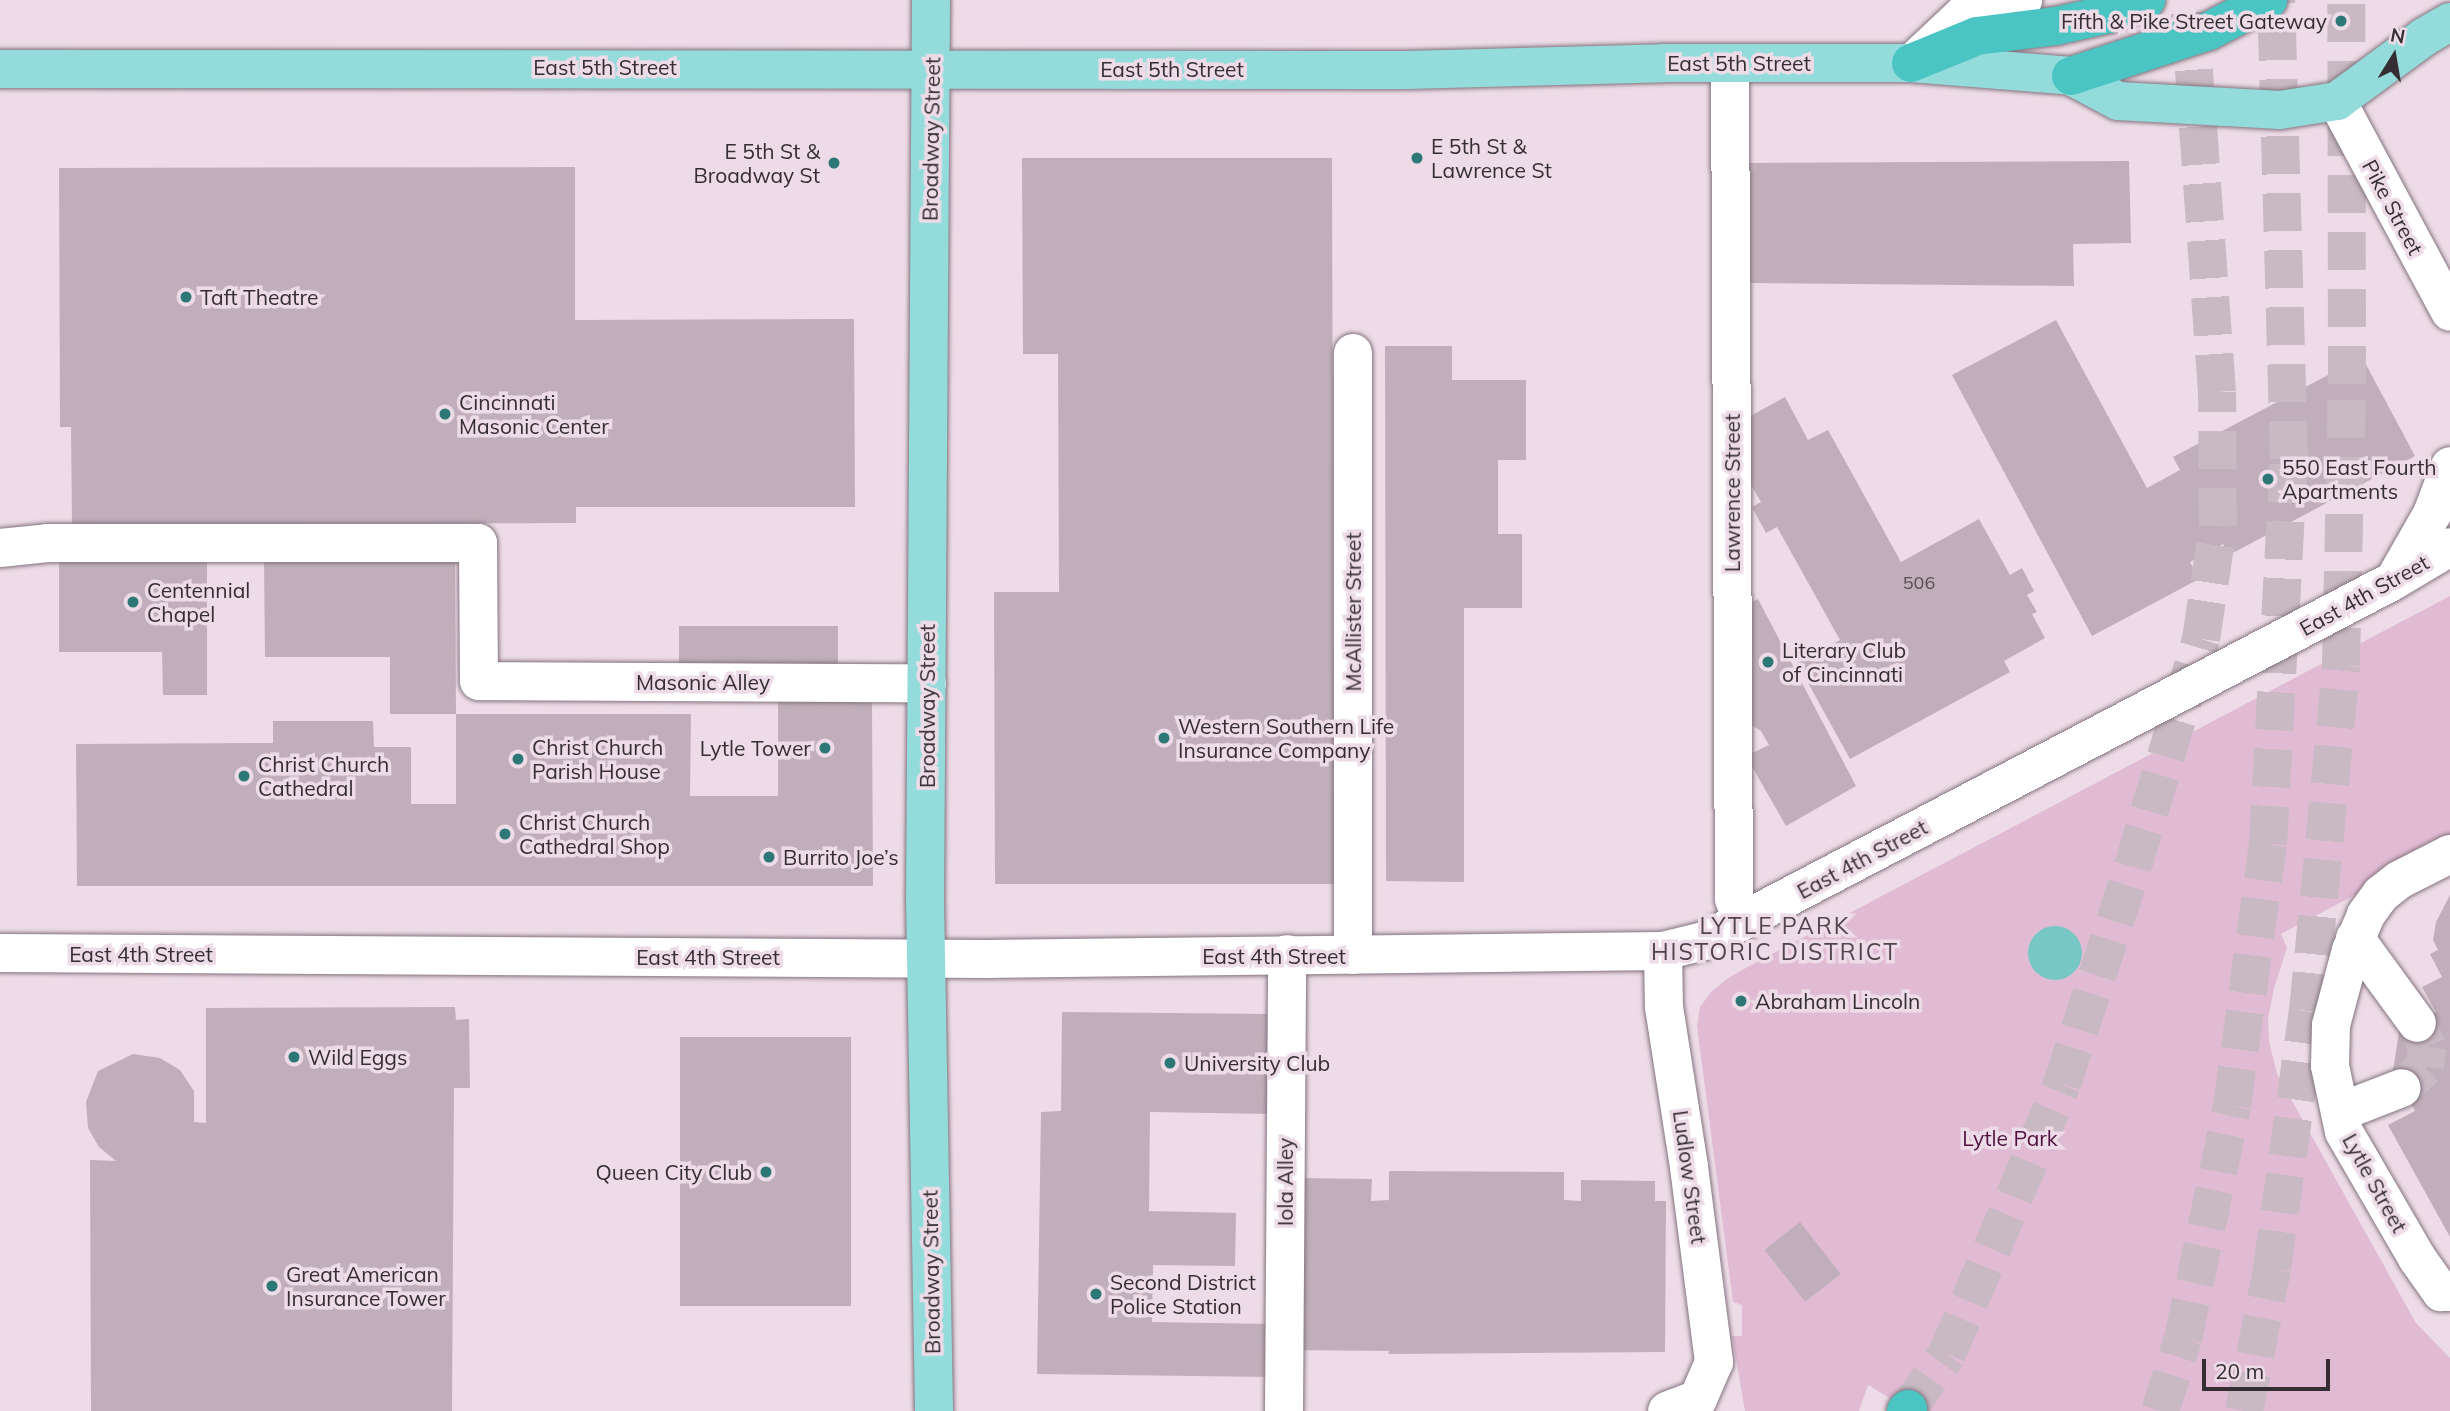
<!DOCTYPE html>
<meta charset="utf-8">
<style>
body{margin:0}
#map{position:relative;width:2450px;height:1411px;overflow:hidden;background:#eddce7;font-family:Mulish,sans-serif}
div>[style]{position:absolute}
.green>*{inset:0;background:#e1bbd4}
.water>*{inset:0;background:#77c7c5}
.round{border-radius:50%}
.building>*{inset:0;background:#c0afba;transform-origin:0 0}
.minor-tunnel>*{height:38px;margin-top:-19px;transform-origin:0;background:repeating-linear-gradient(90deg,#c8b9c3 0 38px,transparent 0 57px)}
.highway-tunnel>*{height:38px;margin-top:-19px;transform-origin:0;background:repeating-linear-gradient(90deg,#c8b9c3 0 38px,transparent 0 57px)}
.roads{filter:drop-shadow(0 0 2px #84747e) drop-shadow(0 0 2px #84747e)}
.minor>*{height:38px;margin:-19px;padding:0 19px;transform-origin:19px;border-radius:19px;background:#fff}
.major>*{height:38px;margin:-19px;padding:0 19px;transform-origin:19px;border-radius:19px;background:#93dcdb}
.highway>*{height:38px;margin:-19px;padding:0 19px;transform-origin:19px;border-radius:19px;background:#4bc5c3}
.dots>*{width:19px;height:19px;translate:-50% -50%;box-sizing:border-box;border:4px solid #eddce7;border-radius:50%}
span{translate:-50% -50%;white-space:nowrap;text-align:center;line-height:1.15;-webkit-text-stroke:7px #eddce7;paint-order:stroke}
.number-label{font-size:18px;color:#574e53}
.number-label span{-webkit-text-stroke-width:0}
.poi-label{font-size:21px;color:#342d31}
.right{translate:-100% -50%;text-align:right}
.left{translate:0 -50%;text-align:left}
.street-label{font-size:21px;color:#342d31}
.park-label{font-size:21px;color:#4f1040}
.neighbourhood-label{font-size:23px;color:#51434c;letter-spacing:2px}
.north{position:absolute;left:2359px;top:21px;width:70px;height:70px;-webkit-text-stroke:5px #eddce7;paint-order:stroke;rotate:11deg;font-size:19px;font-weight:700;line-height:28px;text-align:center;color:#342d31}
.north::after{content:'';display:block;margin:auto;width:24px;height:32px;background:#342d31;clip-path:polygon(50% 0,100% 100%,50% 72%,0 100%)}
.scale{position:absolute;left:2202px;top:1359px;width:128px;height:32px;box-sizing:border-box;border:4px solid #342d31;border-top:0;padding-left:9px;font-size:21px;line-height:24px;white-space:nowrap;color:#342d31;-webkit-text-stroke:5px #eddce7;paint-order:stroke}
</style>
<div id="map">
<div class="green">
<i style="clip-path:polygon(2450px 596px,2450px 845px,2281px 934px,2287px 948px,2274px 988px,2268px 1018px,2269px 1041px,2277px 1074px,2416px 1323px,2450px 1358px,2450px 1411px,1911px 1411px,1868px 1385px,1859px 1411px,1745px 1411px,1732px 1336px,1742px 1336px,1742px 1305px,1733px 1302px,1697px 1026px,1700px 1007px,1711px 992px,1728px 978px,1753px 964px)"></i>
</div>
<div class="water">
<i class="round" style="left:2028px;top:926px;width:54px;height:54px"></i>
</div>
<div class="building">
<i style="clip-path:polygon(1022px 158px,1332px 158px,1334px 884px,995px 884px,994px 592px,1059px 592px,1058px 354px,1023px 354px)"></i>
<i style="clip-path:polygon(2129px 161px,2131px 243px,2073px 244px,2074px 286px,1749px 283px,1748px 163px)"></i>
<i style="clip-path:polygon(575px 167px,575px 320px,854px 319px,855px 507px,576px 507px,576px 523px,72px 524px,71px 427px,60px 427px,59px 168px)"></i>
<i style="clip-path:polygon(2056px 320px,2147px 488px,2180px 470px,2173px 457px,2362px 357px,2415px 456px,2229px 555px,2223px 544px,2190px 562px,2199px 579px,2092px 636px,1952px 375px)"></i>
<i style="clip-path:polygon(1385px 346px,1452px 346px,1452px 380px,1526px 380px,1526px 460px,1498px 460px,1498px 534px,1522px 534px,1522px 608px,1464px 608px,1464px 882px,1386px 881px)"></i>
<i style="clip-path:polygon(1785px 397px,1808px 440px,1828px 430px,1901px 562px,1979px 519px,2010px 575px,2022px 568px,2034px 591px,2027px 595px,2037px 612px,2032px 614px,2045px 638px,2004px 661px,2010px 672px,1850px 759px,1797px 663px,1840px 640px,1777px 527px,1766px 533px,1752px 507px,1761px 502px,1744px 473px,1745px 419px)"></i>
<i style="clip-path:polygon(59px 553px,207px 553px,207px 695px,163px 695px,162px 652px,59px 652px)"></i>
<i style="clip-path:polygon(455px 559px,456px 714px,390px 714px,390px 657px,265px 657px,264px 560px)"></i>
<i style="clip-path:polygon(1758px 599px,1856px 786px,1786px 826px,1746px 756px,1769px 745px,1761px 731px,1744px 720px,1745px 605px)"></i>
<i style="left:679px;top:626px;width:159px;height:49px"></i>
<i style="clip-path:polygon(778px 701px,872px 701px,873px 886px,77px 886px,76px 744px,273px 743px,273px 721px,373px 721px,374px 747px,411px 747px,411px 804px,456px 804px,456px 714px,691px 714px,690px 796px,778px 796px)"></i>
<i style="clip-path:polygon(2450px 895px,2450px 1237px,2388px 1125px,2415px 1111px,2393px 1071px,2399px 1032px,2436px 1012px,2422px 987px,2442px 977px,2430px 954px,2438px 950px,2433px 940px,2436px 922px)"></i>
<i style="clip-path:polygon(455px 1007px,456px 1020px,469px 1019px,470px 1088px,454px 1088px,452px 1411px,91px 1411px,90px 1160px,116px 1161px,99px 1147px,88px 1128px,86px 1102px,98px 1071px,133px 1054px,160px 1058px,180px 1070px,194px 1091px,194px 1122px,206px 1123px,206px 1008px)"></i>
<i style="clip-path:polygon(1062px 1012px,1279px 1014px,1278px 1114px,1150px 1112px,1149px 1211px,1236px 1213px,1235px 1266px,1153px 1265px,1152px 1322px,1271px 1324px,1271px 1377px,1037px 1374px,1041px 1112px,1061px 1111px)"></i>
<i style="left:680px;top:1037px;width:171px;height:269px"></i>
<i style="clip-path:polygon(1389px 1171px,1564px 1172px,1564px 1200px,1581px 1201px,1581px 1180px,1655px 1181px,1655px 1201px,1666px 1201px,1665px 1352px,1388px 1354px,1389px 1351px,1288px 1350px,1298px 1178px,1372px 1179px,1371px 1201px,1389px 1200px)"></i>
<i style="left:1800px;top:1222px;width:66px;height:45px;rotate:52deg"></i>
</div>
<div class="minor-tunnel">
<i style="left:2402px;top:1088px;width:31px;rotate:-42deg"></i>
<i style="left:2425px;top:1067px;width:20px;rotate:-84deg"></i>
<i style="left:2427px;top:1047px;width:26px;rotate:-113deg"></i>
</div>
<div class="highway-tunnel">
<i style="left:1908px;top:1409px;width:67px;rotate:-54.7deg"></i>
<i style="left:1947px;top:1354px;width:293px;rotate:-66.9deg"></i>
<i style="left:2062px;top:1084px;width:229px;rotate:-72deg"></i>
<i style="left:2133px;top:866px;width:237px;rotate:-73.3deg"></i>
<i style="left:2201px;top:639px;width:114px;rotate:-81.4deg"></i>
<i style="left:2218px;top:526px;width:134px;rotate:-90.4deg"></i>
<i style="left:2217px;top:392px;width:393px;rotate:-94.1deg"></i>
<i style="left:2160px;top:1411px;width:76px;rotate:-72.3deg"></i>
<i style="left:2183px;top:1339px;width:238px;rotate:-78.1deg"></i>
<i style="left:2232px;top:1106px;width:264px;rotate:-82.2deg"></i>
<i style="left:2268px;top:844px;width:386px;rotate:-86.9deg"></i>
<i style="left:2289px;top:459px;width:459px;rotate:-91.6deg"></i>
<i style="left:2244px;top:1411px;width:145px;rotate:-78.8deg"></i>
<i style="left:2272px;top:1269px;width:260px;rotate:-82.1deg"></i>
<i style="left:2308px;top:1011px;width:347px;rotate:-84.5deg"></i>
<i style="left:2341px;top:666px;width:282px;rotate:-88.8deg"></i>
<i style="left:2347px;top:384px;width:384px;rotate:-90.1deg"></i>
</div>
<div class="roads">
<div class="minor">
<i style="left:1913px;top:62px;width:70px;rotate:-43.3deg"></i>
<i style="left:1964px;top:14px;width:47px;rotate:-8.7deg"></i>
<i style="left:2010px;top:7px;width:15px;rotate:-28deg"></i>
<i style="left:1730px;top:63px;width:836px;rotate:89.73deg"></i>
<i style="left:1734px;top:899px;width:23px;rotate:70deg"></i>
<i style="left:2337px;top:101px;width:239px;rotate:61.8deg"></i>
<i style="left:0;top:548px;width:48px;rotate:-5.9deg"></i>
<i style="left:48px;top:543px;width:430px"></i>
<i style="left:478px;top:543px;width:138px;rotate:89.6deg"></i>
<i style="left:479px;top:681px;width:448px;rotate:0.3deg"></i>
<i style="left:2396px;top:577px;width:73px;rotate:-60.3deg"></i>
<i style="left:2432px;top:514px;width:51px;rotate:-69.4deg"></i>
<i style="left:2450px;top:854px;width:57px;rotate:153deg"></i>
<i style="left:2399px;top:880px;width:23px;rotate:142deg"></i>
<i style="left:2381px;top:894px;width:26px;rotate:126deg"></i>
<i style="left:2366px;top:915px;width:38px;rotate:113deg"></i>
<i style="left:2351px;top:950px;width:78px;rotate:104.9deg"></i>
<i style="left:2331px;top:1025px;width:41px;rotate:91.4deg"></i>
<i style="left:2330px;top:1066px;width:67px;rotate:78deg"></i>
<i style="left:2344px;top:1132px;width:146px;rotate:59.9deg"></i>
<i style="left:2417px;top:1258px;width:42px;rotate:54.8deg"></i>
<i style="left:2441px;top:1292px;width:9px"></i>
<i style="left:2355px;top:938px;width:105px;rotate:53.9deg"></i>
<i style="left:1663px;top:951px;width:56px;rotate:89deg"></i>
<i style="left:1664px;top:1007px;width:162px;rotate:81.1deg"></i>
<i style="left:1689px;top:1167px;width:197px;rotate:82.7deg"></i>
<i style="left:1714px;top:1362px;width:40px;rotate:113.4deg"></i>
<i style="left:1698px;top:1399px;width:33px;rotate:159deg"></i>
<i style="left:0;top:953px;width:988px;rotate:0.35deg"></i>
<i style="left:988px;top:959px;width:675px;rotate:-0.68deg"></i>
<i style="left:1663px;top:951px;width:42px;rotate:-13.7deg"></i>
<i style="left:1704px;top:941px;width:777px;rotate:-27.59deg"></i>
<i style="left:2393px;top:581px;width:66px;rotate:-30.8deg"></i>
<i style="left:1353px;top:955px;width:602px;rotate:-90deg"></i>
<i style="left:2340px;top:1112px;width:66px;rotate:-21.2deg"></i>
<i style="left:1284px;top:1411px;width:457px;rotate:-89.6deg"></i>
</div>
<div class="major">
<i style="left:931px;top:0;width:899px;rotate:90.38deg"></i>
<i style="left:925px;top:899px;width:512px;rotate:88.99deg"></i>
<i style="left:0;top:69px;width:1405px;rotate:0.04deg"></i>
<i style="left:1405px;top:70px;width:259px;rotate:-1.5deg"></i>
<i style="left:1664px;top:63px;width:247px"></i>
<i style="left:1911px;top:63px;width:161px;rotate:4.6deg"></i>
<i style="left:2071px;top:76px;width:53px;rotate:28deg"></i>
<i style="left:2118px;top:101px;width:162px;rotate:3.2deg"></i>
<i style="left:2280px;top:110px;width:58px;rotate:-9deg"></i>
<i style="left:2337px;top:101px;width:108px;rotate:-36.3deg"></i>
<i style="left:2424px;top:37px;width:30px;rotate:-30deg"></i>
</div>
<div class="highway">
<i style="left:1911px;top:63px;width:71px;rotate:-22.2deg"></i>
<i style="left:1977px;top:36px;width:80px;rotate:-7.2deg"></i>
<i style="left:2056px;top:26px;width:54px;rotate:-12.8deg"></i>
<i style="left:2109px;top:14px;width:40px;rotate:-21deg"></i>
<i style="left:2071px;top:76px;width:145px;rotate:-18.1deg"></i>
<i style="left:2209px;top:31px;width:67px;rotate:-27.7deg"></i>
<i style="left:1906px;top:1411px;width:3px;rotate:-45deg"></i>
</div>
</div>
<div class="dots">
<i style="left:2341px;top:21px;background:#2d7776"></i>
<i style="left:1417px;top:158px;background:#2d7776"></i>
<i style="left:834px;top:163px;background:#2d7776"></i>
<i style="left:186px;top:297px;background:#2d7776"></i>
<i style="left:445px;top:414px;background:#2d7776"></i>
<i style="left:2268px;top:479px;background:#2d7776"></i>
<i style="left:133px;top:602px;background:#2d7776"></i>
<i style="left:1768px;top:662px;background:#2d7776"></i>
<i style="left:1164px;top:738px;background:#2d7776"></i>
<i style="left:825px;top:748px;background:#2d7776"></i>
<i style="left:518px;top:759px;background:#2d7776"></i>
<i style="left:244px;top:776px;background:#2d7776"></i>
<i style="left:505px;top:834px;background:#2d7776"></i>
<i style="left:769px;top:857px;background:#2d7776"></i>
<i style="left:1741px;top:1001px;background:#2d7776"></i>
<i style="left:294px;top:1057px;background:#2d7776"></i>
<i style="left:1170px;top:1063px;background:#2d7776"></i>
<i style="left:766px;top:1172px;background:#2d7776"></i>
<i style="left:272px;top:1286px;background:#2d7776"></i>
<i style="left:1096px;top:1294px;background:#2d7776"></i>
</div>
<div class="number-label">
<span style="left:1919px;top:583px">506</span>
</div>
<div class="poi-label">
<span class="right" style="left:2327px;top:21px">Fifth &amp; Pike Street Gateway</span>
<span class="left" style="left:1431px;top:158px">E 5th St &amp;<br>Lawrence St</span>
<span class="right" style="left:820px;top:163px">E 5th St &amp;<br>Broadway St</span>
<span class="left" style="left:200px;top:297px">Taft Theatre</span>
<span class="left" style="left:459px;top:414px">Cincinnati<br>Masonic Center</span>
<span class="left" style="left:2282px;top:479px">550 East Fourth<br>Apartments</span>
<span class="left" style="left:147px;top:602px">Centennial<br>Chapel</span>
<span class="left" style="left:1782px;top:662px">Literary Club<br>of Cincinnati</span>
<span class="left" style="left:1178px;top:738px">Western Southern Life<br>Insurance Company</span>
<span class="left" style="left:532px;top:759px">Christ Church<br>Parish House</span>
<span class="right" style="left:811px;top:748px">Lytle Tower</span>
<span class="left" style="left:258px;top:776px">Christ Church<br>Cathedral</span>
<span class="left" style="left:519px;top:834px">Christ Church<br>Cathedral Shop</span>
<span class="left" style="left:783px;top:857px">Burrito Joe’s</span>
<span class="left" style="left:1755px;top:1001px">Abraham Lincoln</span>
<span class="left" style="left:308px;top:1057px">Wild Eggs</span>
<span class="left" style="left:1184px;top:1063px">University Club</span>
<span class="right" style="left:752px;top:1172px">Queen City Club</span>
<span class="left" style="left:286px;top:1286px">Great American<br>Insurance Tower</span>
<span class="left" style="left:1110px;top:1294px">Second District<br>Police Station</span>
</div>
<div class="street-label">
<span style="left:1739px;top:63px">East 5th Street</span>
<span style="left:605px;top:67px">East 5th Street</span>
<span style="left:1172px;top:69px">East 5th Street</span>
<span style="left:931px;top:139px;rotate:-89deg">Broadway Street</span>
<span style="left:2393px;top:207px;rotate:62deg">Pike Street</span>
<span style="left:1732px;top:493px;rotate:-90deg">Lawrence Street</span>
<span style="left:2364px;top:595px;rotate:-29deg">East 4th Street</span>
<span style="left:1353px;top:612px;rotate:-90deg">McAllister Street</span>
<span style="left:703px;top:682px">Masonic Alley</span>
<span style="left:927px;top:706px;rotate:-90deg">Broadway Street</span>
<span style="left:1862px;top:859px;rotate:-28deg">East 4th Street</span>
<span style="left:141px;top:954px">East 4th Street</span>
<span style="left:1274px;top:956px">East 4th Street</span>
<span style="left:708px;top:957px">East 4th Street</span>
<span style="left:1690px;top:1177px;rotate:82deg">Ludlow Street</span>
<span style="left:1285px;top:1182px;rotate:-90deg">Iola Alley</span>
<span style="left:2375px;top:1183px;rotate:61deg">Lytle Street</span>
<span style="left:931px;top:1272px;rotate:-91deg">Broadway Street</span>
</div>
<div class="park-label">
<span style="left:2010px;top:1138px">Lytle Park</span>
</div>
<div class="neighbourhood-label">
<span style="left:1775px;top:939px">LYTLE PARK<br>HISTORIC DISTRICT</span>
</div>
<div class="north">N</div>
<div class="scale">20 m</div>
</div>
